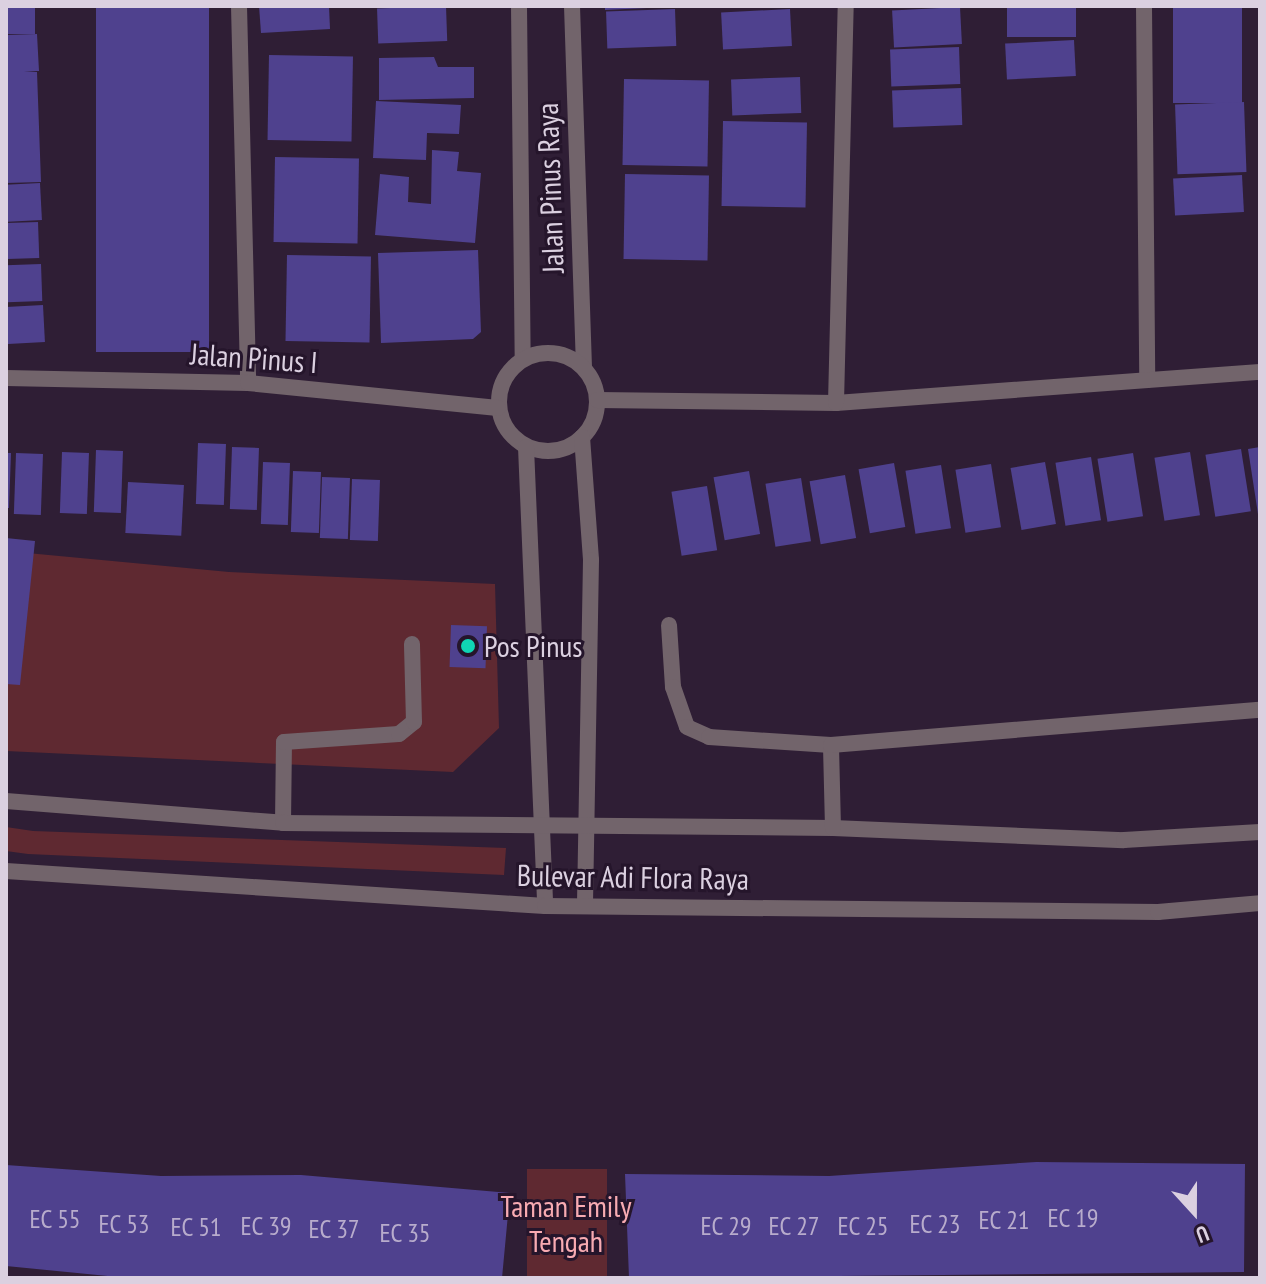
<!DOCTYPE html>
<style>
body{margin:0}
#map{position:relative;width:1266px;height:1284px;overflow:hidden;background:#2f1e35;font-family:"PT Sans Narrow",sans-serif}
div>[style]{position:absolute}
.green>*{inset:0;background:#5f2931;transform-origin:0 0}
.building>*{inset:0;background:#4f418e;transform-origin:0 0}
.lane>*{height:16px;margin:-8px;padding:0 8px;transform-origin:8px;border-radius:8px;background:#72646b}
.street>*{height:16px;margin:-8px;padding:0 8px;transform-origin:8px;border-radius:8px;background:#72646b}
.street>.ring{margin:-8px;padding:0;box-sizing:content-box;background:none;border:16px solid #72646b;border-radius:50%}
.dots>*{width:22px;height:22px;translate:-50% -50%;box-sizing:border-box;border:4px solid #25152b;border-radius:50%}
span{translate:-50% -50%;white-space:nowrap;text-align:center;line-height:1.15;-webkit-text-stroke:6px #25152b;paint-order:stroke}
.number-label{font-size:26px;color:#b8accc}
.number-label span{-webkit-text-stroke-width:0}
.street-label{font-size:30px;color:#dbd0e0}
.poi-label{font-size:30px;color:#dbd0e0}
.left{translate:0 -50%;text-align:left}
.park-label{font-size:30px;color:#f8abb2}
.frame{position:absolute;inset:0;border:8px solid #dbd0e0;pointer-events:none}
.north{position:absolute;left:1154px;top:1172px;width:80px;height:80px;-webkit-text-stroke:6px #25152b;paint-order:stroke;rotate:159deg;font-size:22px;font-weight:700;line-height:32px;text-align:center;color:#dbd0e0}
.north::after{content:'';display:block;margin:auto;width:28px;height:36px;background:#dbd0e0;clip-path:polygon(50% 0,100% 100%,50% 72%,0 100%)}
</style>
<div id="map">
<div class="green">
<i style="clip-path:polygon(6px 551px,229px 572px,495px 584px,499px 728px,453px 772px,6px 751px)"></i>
<i style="clip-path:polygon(6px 827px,33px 831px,506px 848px,504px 875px,28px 854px,6px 851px)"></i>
<i style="left:527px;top:1169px;width:80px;height:109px"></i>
</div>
<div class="building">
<i style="left:6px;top:6px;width:29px;height:28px"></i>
<i style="left:96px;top:6px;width:113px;height:346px"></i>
<i style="clip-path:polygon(259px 6px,329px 6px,330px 29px,261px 33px)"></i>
<i style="left:446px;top:6px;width:35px;height:69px;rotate:88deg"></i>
<i style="clip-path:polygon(605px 6px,647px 6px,647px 8px,605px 10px)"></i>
<i style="left:1007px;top:6px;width:69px;height:31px"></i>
<i style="left:1173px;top:6px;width:69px;height:97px"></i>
<i style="left:960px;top:7px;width:37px;height:68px;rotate:87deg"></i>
<i style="left:675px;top:9px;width:37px;height:69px;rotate:88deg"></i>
<i style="left:790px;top:9px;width:37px;height:69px;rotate:87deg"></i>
<i style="clip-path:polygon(37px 34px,39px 71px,24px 71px,37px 72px,41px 182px,6px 183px,6px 35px)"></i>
<i style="left:1074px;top:40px;width:36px;height:69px;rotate:87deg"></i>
<i style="left:959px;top:47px;width:37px;height:69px;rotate:88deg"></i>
<i style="left:269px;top:55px;width:84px;height:85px;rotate:1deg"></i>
<i style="clip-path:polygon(434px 57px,438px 67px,474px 67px,474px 98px,379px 100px,379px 58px)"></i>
<i style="left:800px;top:77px;width:36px;height:69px;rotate:88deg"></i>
<i style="left:624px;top:79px;width:85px;height:86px;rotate:1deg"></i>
<i style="left:961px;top:88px;width:37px;height:69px;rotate:88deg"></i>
<i style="clip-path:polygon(376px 101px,461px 105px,459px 134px,427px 133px,426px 160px,373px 158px)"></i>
<i style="left:1244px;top:102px;width:70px;height:69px;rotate:88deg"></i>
<i style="left:723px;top:121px;width:84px;height:85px;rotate:1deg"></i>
<i style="clip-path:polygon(432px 150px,459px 152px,457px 171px,481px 173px,475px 243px,375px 235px,380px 174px,409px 177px,408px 202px,431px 204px)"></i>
<i style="left:275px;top:157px;width:84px;height:85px;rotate:1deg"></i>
<i style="left:625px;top:174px;width:84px;height:85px;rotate:1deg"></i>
<i style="left:1242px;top:175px;width:37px;height:69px;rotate:87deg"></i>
<i style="left:40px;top:183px;width:37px;height:34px;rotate:87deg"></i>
<i style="left:38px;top:222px;width:36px;height:32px;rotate:88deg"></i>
<i style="clip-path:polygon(478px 250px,481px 332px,473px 339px,381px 343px,378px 253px)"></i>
<i style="left:287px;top:255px;width:84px;height:86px;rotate:1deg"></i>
<i style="left:41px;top:264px;width:37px;height:35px;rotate:88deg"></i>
<i style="left:43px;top:305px;width:37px;height:37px;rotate:87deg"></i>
<i style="left:198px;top:443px;width:28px;height:61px;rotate:2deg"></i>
<i style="left:232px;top:447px;width:27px;height:62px;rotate:2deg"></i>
<i style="clip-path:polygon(1260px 447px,1260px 514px,1258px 514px,1248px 449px)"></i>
<i style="left:1241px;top:449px;width:63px;height:36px;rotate:81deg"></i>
<i style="left:96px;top:450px;width:27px;height:62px;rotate:2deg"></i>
<i style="left:62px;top:452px;width:27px;height:61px;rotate:2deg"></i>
<i style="left:1190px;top:452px;width:64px;height:36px;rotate:81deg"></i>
<i style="clip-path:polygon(6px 453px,11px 453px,9px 508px,6px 508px)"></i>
<i style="left:16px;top:453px;width:27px;height:61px;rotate:2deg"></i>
<i style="left:1133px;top:453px;width:64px;height:36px;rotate:81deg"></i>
<i style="left:1091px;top:457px;width:64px;height:36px;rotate:81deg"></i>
<i style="left:263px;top:462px;width:27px;height:62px;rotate:2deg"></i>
<i style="left:1045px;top:462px;width:63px;height:35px;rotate:80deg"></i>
<i style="left:894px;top:463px;width:65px;height:36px;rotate:80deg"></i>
<i style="left:991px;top:464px;width:64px;height:36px;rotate:81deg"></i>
<i style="left:941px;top:465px;width:64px;height:36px;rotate:81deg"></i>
<i style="left:293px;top:471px;width:28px;height:61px;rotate:2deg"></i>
<i style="left:749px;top:471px;width:64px;height:36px;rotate:80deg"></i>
<i style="left:845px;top:475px;width:64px;height:36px;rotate:80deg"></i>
<i style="left:322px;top:477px;width:28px;height:61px;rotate:2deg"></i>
<i style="left:801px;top:478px;width:64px;height:36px;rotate:81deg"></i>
<i style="left:352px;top:479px;width:28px;height:61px;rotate:2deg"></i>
<i style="left:128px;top:482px;width:56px;height:51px;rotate:3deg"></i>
<i style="left:707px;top:486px;width:65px;height:36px;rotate:81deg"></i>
<i style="clip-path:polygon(6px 538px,35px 541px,20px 685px,6px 684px)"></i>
<i style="left:451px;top:625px;width:36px;height:42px;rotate:2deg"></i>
<i style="clip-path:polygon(1036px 1162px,1245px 1164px,1244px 1272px,629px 1278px,625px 1174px,829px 1176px)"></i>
<i style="clip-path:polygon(6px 1165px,161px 1176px,301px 1175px,510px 1193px,502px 1278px,128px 1278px,6px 1266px)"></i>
</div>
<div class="lane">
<i style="left:283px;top:823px;width:81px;rotate:-89.3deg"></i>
<i style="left:284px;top:742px;width:115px;rotate:-4deg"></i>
<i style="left:399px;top:734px;width:19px;rotate:-39deg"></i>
<i style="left:414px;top:722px;width:78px;rotate:-91.5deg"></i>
</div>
<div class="street">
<i style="left:239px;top:6px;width:377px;rotate:88.6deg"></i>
<i style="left:519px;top:6px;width:353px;rotate:89.4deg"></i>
<i style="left:572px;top:6px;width:362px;rotate:88.1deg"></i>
<i style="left:1144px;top:6px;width:374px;rotate:89.5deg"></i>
<i class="ring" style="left:499px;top:353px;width:82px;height:82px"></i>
<i style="left:6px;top:378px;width:242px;rotate:1.2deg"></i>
<i style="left:248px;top:383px;width:251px;rotate:5.7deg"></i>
<i style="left:597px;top:400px;width:239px;rotate:0.7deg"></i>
<i style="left:836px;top:403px;width:425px;rotate:-4.2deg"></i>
<i style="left:836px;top:403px;width:397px;rotate:-88.6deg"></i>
<i style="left:582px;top:437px;width:123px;rotate:85.8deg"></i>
<i style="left:591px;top:560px;width:344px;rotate:91deg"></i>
<i style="left:526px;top:447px;width:459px;rotate:87.6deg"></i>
<i style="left:669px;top:625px;width:62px;rotate:86.3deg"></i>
<i style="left:673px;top:687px;width:42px;rotate:70.7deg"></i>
<i style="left:687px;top:727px;width:24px;rotate:24deg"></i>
<i style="left:709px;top:737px;width:122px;rotate:3.8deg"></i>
<i style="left:6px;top:801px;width:278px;rotate:4.5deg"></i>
<i style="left:283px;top:823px;width:550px;rotate:0.52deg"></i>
<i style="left:833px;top:828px;width:291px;rotate:2.4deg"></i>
<i style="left:1124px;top:840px;width:136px;rotate:-3.4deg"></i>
<i style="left:833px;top:828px;width:83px;rotate:-91.4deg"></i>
<i style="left:831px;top:745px;width:430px;rotate:-4.7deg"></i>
<i style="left:6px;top:871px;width:540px;rotate:3.72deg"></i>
<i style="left:545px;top:906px;width:613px;rotate:0.56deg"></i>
<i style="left:1158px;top:912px;width:102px;rotate:-5deg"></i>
</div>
<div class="dots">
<i style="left:468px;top:646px;background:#10d5b4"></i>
</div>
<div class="number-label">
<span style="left:1073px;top:1218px">EC 19</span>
<span style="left:55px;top:1219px">EC 55</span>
<span style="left:1004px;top:1220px">EC 21</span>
<span style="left:124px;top:1224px">EC 53</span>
<span style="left:935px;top:1224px">EC 23</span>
<span style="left:266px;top:1226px">EC 39</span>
<span style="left:726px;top:1226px">EC 29</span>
<span style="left:794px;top:1226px">EC 27</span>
<span style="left:863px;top:1226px">EC 25</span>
<span style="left:196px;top:1227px">EC 51</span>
<span style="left:334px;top:1229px">EC 37</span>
<span style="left:405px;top:1233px">EC 35</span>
</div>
<div class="street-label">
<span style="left:550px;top:188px;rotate:-92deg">Jalan Pinus Raya</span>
<span style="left:254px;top:358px;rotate:4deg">Jalan Pinus I</span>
<span style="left:633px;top:877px;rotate:1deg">Bulevar Adi Flora Raya</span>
</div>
<div class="poi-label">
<span class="left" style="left:484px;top:646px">Pos Pinus</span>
</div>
<div class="park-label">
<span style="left:566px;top:1223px">Taman Emily<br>Tengah</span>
</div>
<div class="frame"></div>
<div class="north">U</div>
</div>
